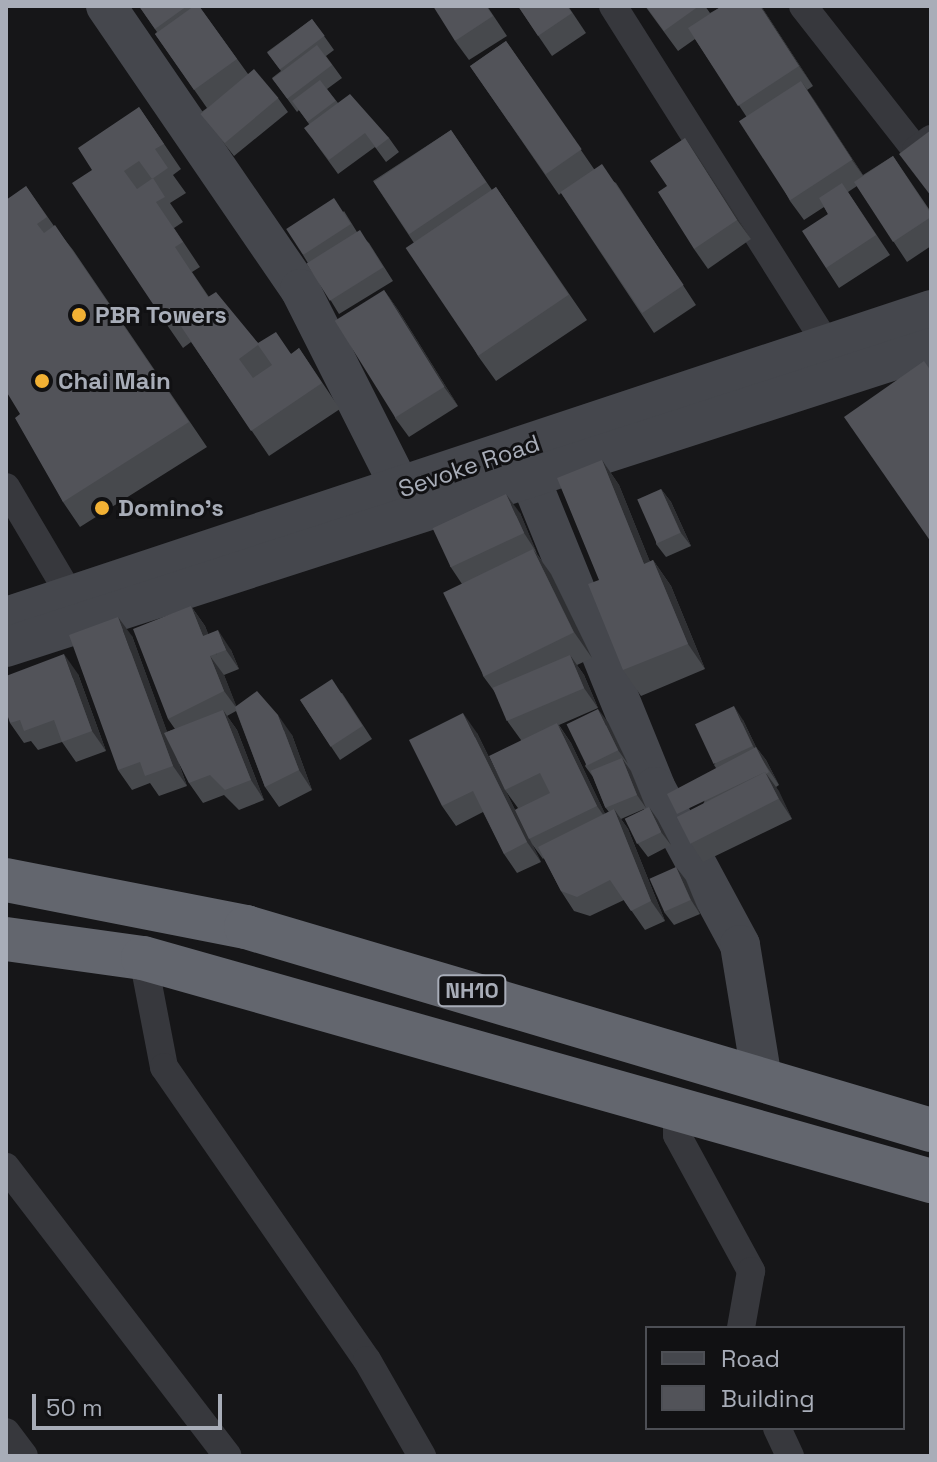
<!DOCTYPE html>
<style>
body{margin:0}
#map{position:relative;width:937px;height:1462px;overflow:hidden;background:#161618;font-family:"Space Grotesk",sans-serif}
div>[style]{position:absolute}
.street>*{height:28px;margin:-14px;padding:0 14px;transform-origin:14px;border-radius:14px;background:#37383d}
.secondary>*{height:40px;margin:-20px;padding:0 20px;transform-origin:20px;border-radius:20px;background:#45474d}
.highway>*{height:44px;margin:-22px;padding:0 22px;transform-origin:22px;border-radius:22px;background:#63666e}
.wall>*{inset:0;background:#47494d}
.shaded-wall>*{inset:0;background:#2f3033}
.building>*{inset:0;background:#525359;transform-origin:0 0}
.dots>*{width:22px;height:22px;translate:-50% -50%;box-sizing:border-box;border:4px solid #111113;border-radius:50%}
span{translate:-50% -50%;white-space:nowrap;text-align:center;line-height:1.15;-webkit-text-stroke:6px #111113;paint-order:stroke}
.shield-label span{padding:2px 6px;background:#111113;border:2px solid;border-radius:6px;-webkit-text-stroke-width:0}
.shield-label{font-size:22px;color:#a8adb8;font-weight:700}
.poi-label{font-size:24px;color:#a8adb8;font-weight:700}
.left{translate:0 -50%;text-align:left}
.street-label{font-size:24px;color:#a8adb8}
.frame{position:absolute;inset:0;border:8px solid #a8adb8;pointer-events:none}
.legend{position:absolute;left:645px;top:1326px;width:260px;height:104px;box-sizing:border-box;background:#111113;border:2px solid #4d4f55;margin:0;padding:10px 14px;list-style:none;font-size:24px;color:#a8adb8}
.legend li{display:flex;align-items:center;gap:16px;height:40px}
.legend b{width:40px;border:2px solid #4d4f55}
.scale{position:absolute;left:32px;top:1394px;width:190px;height:36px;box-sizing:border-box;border:4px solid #a8adb8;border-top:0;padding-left:10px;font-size:24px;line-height:28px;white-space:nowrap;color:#a8adb8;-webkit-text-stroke:6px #111113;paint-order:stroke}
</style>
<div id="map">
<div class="street">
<i style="left:613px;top:6px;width:419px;rotate:57.7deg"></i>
<i style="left:803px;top:6px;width:183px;rotate:51.9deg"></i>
<i style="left:916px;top:150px;width:19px;rotate:-36deg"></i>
<i style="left:6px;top:487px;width:128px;rotate:59.4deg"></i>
<i style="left:143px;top:958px;width:111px;rotate:79.1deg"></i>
<i style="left:164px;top:1067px;width:356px;rotate:55.3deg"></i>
<i style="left:367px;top:1360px;width:111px;rotate:60.2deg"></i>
<i style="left:677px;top:1108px;width:27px;rotate:90deg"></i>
<i style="left:677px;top:1135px;width:155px;rotate:61.4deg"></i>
<i style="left:751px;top:1271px;width:58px;rotate:100deg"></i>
<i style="left:6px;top:1167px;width:364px;rotate:52.5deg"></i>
<i style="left:777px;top:1428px;width:31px;rotate:65deg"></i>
<i style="left:6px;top:1432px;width:30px;rotate:53deg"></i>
</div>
<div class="secondary">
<i style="left:106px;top:6px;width:343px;rotate:55.6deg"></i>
<i style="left:300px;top:289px;width:249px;rotate:63.2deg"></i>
<i style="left:531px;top:481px;width:330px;rotate:67.9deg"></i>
<i style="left:655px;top:787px;width:179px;rotate:61.7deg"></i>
<i style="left:740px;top:945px;width:137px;rotate:80.7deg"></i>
<i style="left:6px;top:617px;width:975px;rotate:-18.36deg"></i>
<i style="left:6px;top:647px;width:972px;rotate:-17.91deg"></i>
</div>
<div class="highway">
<i style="left:6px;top:880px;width:245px;rotate:11.1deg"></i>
<i style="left:246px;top:927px;width:714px;rotate:16.51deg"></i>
<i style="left:6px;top:939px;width:138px;rotate:7.9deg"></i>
<i style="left:143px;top:958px;width:819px;rotate:15.8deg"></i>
</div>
<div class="wall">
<i style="clip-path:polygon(139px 6px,199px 6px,248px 74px,278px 98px,288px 112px,234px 156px,200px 113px,207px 108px,155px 34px,157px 32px)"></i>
<i style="clip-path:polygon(487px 6px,507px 36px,469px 60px,455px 41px)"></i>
<i style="clip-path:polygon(518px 6px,568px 6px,586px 33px,552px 56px)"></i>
<i style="clip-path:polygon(645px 6px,705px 6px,710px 13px,719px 8px,717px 6px,761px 6px,813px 86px,807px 90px,863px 175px,893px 156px,931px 212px,931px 246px,907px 262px,857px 186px,848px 192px,890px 255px,839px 288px,826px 268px,828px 214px,824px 207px,804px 220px,790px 201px,746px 116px,695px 39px,678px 51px)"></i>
<i style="clip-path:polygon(312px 19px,334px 50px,326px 56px,342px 78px,327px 89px,338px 103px,389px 138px,399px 152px,386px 162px,375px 147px,338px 174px,314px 141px,309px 124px,299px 110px,297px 112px,272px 78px,281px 71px,267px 52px)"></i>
<i style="clip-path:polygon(506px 41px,594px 169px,616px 183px,696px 305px,654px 333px,561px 193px,559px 195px,470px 66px)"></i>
<i style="clip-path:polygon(139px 107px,181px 169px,173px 175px,186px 193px,170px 203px,183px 222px,174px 228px,200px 267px,192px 272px,209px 297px,258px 343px,292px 354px,299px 348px,340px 409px,269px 456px,191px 342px,183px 348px,165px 322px,92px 170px)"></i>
<i style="clip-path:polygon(451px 130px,492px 190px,496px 187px,587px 320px,496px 381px,478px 356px,414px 243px,373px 181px)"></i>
<i style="clip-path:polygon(685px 138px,751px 239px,708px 269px,694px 249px)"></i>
<i style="clip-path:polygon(26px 186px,54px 226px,73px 250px,207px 447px,80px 527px,63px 502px,20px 414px)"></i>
<i style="clip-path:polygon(344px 211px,357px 232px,369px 243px,393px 281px,339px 314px,303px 255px)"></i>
<i style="clip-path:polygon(384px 290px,398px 310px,458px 406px,409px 437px,395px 418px)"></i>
<i style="clip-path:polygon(602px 460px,619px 485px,650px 562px,653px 560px,671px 586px,705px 669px,641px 696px,623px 670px,599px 580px)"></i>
<i style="clip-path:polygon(661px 489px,671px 502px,691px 546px,666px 557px,656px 544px)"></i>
<i style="clip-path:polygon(520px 513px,537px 554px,551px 574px,592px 658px,577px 665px,584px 675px,598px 708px,559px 725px,571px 743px,605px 814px,609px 812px,605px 807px,593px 777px,585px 766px,608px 722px,628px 764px,626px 764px,631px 771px,646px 808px,658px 820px,671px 845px,648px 857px,638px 844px,644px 809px,621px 819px,628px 829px,665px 921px,645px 930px,624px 900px,590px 916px,574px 911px,561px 891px,544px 858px,543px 859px,532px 844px,541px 862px,517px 873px,504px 854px,483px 812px,456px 826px,442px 806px,477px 733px,515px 810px,518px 808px,505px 790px,521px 740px,508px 722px,497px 695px,483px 676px,462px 584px,450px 566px)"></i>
<i style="clip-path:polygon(191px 606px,205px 626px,208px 634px,231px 650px,239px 669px,224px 675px,236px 706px,292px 735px,312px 790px,279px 807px,265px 787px,236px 711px,227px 716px,237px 730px,264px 800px,239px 810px,224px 795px,203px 803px,189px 783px,178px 761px,187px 786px,159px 796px,150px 783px,132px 790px,118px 770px,132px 636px,167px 732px,175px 729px,168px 719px)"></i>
<i style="clip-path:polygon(78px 674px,106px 751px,76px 762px,62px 742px,38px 750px,31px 741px,24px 743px,10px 723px)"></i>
<i style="clip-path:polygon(342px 693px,372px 739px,340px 760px,300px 700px)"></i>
<i style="clip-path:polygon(743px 720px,756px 747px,766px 760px,779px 785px,776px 787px,792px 819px,703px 862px,690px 842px,716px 768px,714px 765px)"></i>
<i style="clip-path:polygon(676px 867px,686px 880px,700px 914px,674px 925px,664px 912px)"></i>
</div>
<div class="shaded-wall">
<i style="clip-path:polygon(760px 6px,761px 6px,813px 86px,799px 66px)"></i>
<i style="clip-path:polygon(801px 81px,815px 101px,866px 180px,852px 160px)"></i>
<i style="clip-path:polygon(685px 138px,698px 157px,751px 239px,737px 220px)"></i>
<i style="clip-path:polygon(384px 290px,398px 310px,458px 406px,444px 387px)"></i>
<i style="clip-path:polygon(602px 460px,619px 485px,661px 589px,644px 564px)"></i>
<i style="clip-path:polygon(661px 489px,671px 502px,691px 546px,681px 533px)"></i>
<i style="clip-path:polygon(506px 494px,520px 513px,537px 553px,524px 533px)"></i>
<i style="clip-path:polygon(533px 549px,551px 574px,592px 658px,574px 632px)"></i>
<i style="clip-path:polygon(653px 560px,671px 586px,705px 669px,688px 644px)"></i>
<i style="clip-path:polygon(191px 606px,205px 626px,217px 655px,203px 636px)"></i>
<i style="clip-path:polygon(118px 617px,132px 636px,187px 786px,173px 766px)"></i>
<i style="clip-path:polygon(218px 630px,231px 650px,239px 669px,226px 650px)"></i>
<i style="clip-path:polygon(64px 654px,78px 674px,106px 751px,92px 731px)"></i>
<i style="clip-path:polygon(570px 655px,584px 675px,598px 708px,584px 688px)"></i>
<i style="clip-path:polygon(210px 656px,224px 675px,238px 710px,224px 691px)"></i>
<i style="clip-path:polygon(734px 706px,743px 720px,756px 747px,766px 760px,779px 785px,753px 746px)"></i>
<i style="clip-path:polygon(598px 709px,608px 722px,628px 764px,618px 750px)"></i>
<i style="clip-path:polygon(223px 710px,237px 730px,264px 800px,251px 780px)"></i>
<i style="clip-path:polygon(463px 713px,477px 733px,541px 862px,527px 842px)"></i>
<i style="clip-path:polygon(278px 715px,292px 735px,312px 790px,299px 770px)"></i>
<i style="clip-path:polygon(557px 723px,571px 743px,611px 826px,597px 806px)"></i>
<i style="clip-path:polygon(622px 758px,631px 771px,646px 808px,637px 795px)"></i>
<i style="clip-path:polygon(765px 772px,779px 791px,792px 819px,779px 799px)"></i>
<i style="clip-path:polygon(649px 807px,658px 820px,671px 845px,661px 832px)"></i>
<i style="clip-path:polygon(614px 809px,628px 829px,665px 921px,651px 901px)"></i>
<i style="clip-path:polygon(676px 867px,686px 880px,700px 914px,691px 900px)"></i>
</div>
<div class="building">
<i style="clip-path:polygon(139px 6px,187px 6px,155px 29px)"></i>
<i style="clip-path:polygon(194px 6px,199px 6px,237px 59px,194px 90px,155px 34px)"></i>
<i style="clip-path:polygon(433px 6px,486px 6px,493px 16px,455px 41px)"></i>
<i style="clip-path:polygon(518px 6px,567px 6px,572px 13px,538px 36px)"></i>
<i style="clip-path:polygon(646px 6px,699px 6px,664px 31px)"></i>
<i style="clip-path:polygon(722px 6px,760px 6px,799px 66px,738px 106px,688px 28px)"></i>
<i style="left:312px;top:19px;width:21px;height:56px;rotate:53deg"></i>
<i style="left:506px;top:41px;width:132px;height:44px;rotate:55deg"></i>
<i style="left:317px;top:45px;width:25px;height:56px;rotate:53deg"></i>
<i style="left:254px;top:69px;width:38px;height:70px;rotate:50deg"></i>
<i style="left:320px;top:80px;width:26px;height:35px;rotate:53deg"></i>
<i style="left:801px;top:81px;width:94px;height:74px;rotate:57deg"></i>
<i style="clip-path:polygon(350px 94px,389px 138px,376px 148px,365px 133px,329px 160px,304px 128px)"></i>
<i style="clip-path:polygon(evenodd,139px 107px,164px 144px,155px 149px,168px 168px,152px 179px,139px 161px,124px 171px,137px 189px,153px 178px,165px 197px,156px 202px,183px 242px,175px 247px,208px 297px,216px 292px,258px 343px,276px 332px,291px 354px,299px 348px,322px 383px,251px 431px,174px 316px,165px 322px,72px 183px,92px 170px,78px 148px,139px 107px,258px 345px,272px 365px,253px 378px,239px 359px,258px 345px)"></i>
<i style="left:451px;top:130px;width:63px;height:93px;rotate:56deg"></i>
<i style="clip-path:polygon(931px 130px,931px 196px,899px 154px)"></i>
<i style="clip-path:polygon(685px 138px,737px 220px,694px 249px,658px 192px,667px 186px,650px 161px)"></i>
<i style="clip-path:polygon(893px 156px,931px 214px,931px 217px,893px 242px,854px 182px)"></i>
<i style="left:602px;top:164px;width:146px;height:50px;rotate:56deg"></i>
<i style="clip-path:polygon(842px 183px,876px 235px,826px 268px,802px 231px,828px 214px,819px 198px)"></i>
<i style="clip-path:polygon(26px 186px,47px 217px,37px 224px,44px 233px,55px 225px,189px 422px,63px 502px,15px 418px,20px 414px,6px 391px,6px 200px)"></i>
<i style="left:496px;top:187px;width:130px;height:109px;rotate:56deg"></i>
<i style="left:334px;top:198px;width:31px;height:57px;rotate:57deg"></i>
<i style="left:360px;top:230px;width:44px;height:63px;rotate:58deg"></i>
<i style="left:384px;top:290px;width:114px;height:58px;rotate:58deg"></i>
<i style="clip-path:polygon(924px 361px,931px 371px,931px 542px,844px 417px)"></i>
<i style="clip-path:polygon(602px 460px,644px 564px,653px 560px,688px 644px,623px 670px,588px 584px,599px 580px,557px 478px)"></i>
<i style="left:661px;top:489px;width:48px;height:26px;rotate:66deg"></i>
<i style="left:506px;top:494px;width:43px;height:81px;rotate:65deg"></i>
<i style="left:533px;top:549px;width:93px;height:100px;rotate:64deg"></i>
<i style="clip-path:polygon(191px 606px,203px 636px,218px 630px,226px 650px,210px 656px,224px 691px,168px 719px,133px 629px)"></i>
<i style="clip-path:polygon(118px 617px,173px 766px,145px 776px,140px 762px,118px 770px,69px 635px)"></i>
<i style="clip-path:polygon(64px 654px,92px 731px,62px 742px,54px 720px,24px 731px,20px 720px,10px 723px,6px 711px,6px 676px)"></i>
<i style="left:570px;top:655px;width:36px;height:84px;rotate:67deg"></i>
<i style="left:332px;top:679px;width:56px;height:38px;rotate:57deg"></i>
<i style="clip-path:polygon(257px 691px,278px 715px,299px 770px,265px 787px,235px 707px)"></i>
<i style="left:734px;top:706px;width:44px;height:43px;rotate:65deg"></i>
<i style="left:598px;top:709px;width:46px;height:35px;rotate:64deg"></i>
<i style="clip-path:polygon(223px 710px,251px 780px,225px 790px,210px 775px,189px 783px,164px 733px)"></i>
<i style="clip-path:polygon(463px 713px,527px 842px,504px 854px,473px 791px,442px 806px,409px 740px)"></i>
<i style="clip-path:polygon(557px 723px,597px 806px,529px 839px,515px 810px,550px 793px,540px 773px,505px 790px,489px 756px)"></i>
<i style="clip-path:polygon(756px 747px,769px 772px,766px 774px,765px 772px,677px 814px,667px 794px)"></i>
<i style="left:622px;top:758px;width:40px;height:34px;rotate:68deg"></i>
<i style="left:765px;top:772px;width:30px;height:99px;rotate:63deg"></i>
<i style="left:649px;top:807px;width:28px;height:27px;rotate:64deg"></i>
<i style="clip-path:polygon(614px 809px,651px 901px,631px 911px,610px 880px,577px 897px,561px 891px,538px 847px)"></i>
<i style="left:676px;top:867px;width:36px;height:29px;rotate:66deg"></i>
</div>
<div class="dots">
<i style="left:79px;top:315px;background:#f2b134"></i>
<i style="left:42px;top:381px;background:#f2b134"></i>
<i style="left:102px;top:508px;background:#f2b134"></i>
</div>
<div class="shield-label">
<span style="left:472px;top:991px">NH10</span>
</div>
<div class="poi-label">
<span class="left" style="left:95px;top:315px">PBR Towers</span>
<span class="left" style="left:58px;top:381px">Chai Main</span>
<span class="left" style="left:118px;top:508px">Domino's</span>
</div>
<div class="street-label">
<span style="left:469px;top:466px;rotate:-19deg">Sevoke Road</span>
</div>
<div class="frame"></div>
<ul class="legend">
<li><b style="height:10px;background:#45474d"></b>Road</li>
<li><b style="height:22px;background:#525359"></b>Building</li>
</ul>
<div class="scale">50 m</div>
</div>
